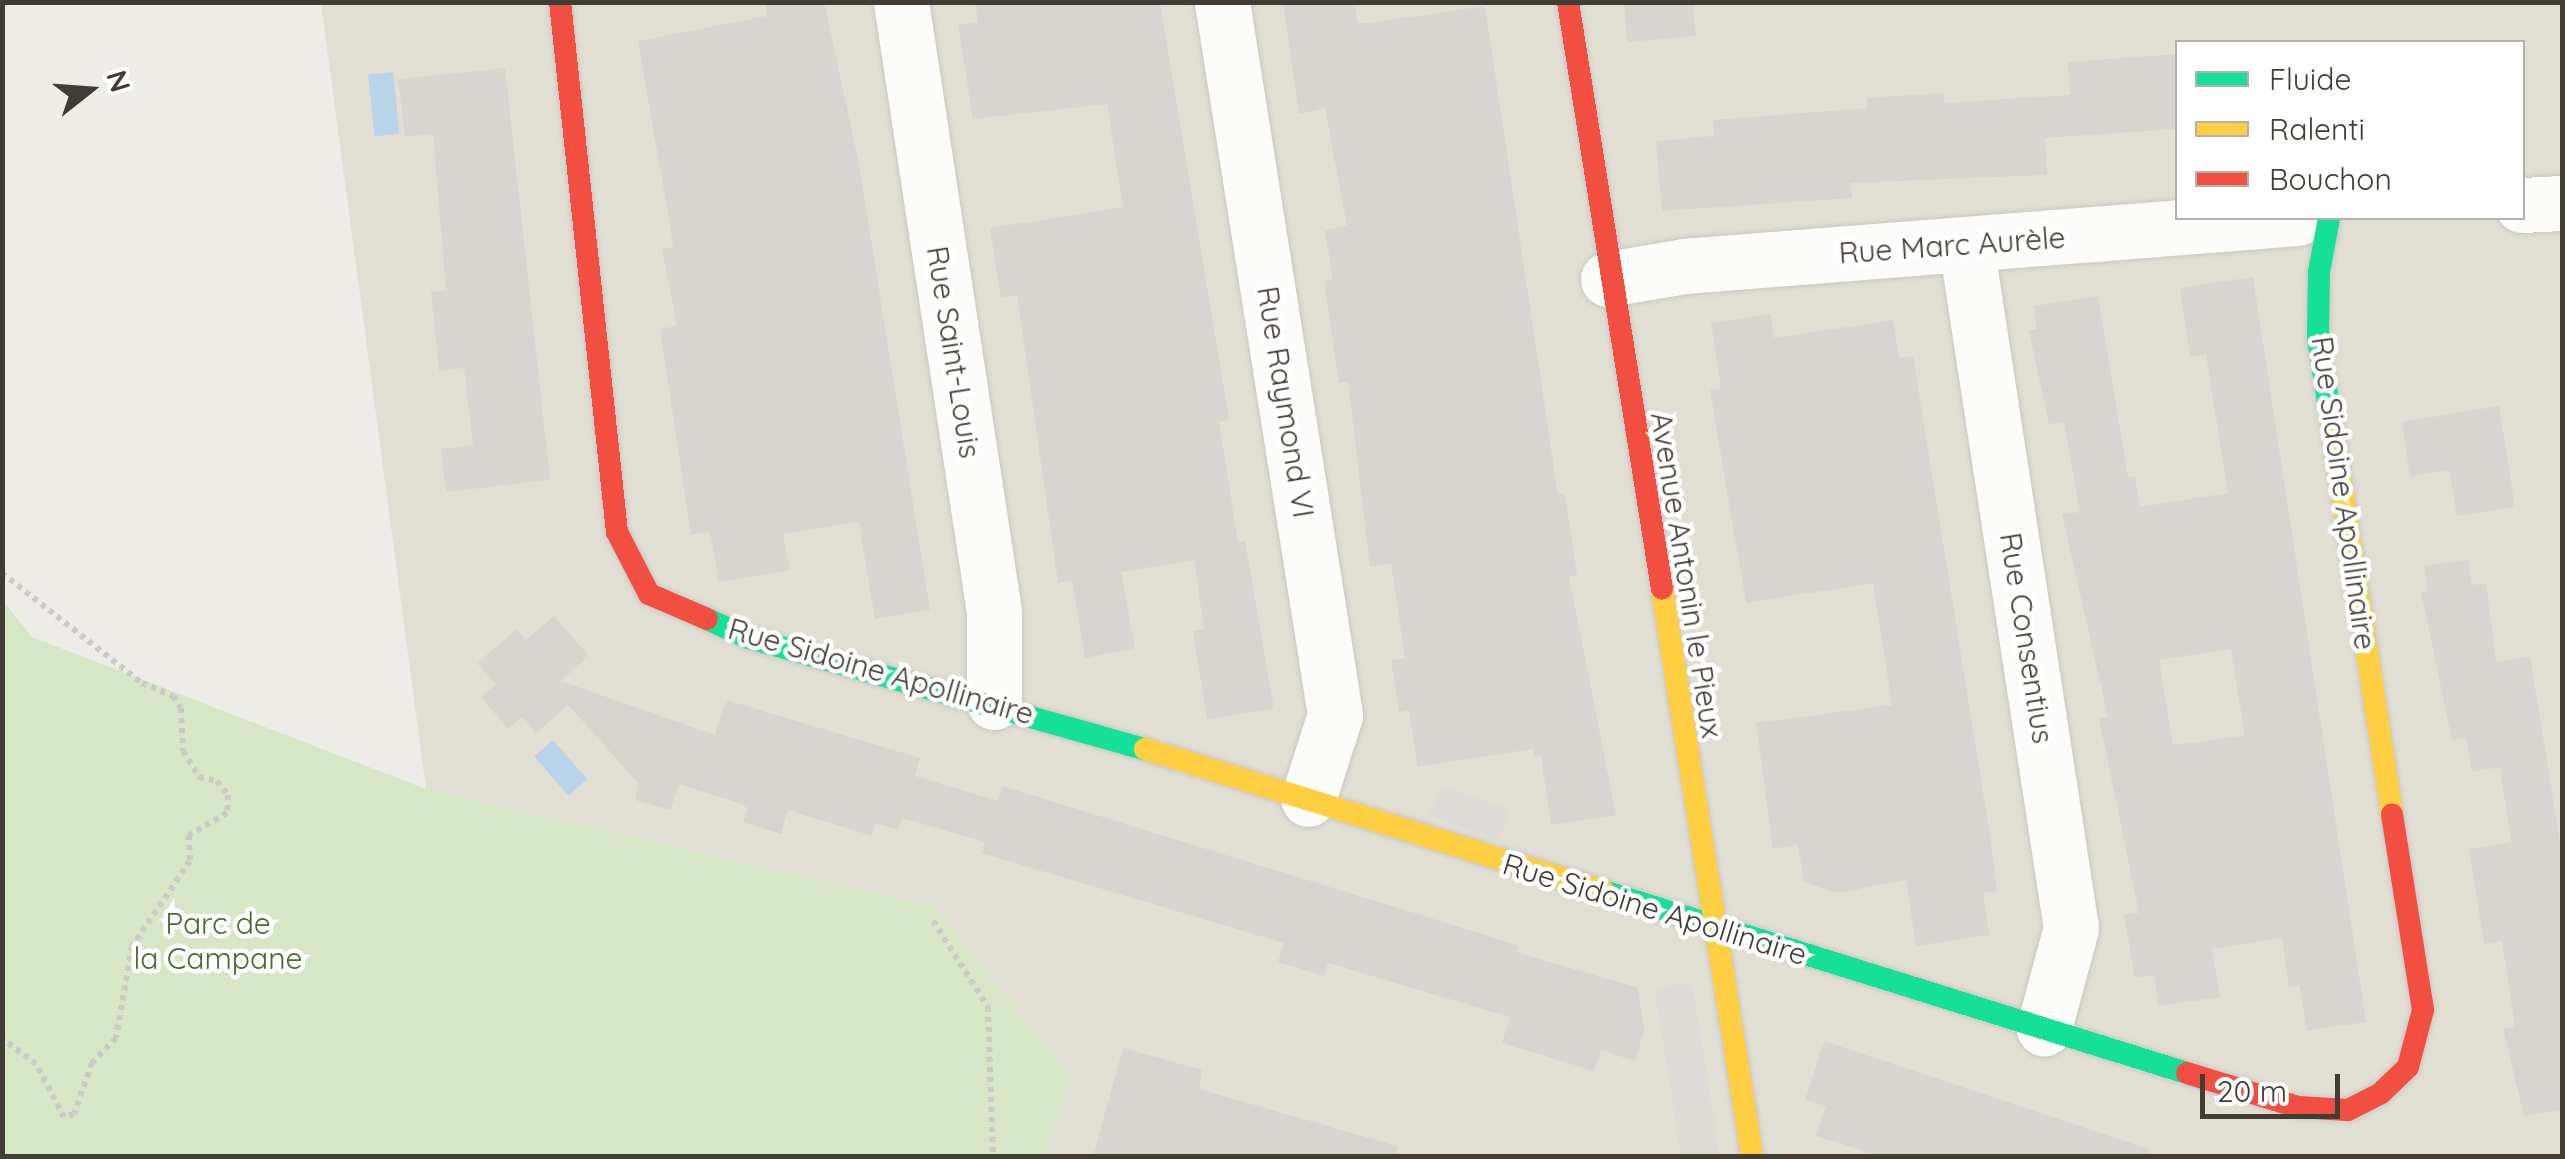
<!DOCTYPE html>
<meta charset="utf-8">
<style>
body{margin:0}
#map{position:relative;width:2565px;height:1159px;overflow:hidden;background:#edece6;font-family:Quicksand,sans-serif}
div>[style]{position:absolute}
.residential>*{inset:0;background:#e1ded4}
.green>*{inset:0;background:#d8e6c8}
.parking>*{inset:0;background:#dcdbd6;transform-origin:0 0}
.water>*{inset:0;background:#b9d3e9;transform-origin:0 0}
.building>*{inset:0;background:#d7d5cf}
.path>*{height:6px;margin-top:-3px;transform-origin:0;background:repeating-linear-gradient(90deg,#cbcac6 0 5px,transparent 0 10px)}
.roads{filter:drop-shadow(0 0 2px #c9c8c2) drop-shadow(0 0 2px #c9c8c2)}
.street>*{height:55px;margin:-27.5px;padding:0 27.5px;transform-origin:27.5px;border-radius:27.5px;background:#fcfcfb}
.fast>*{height:22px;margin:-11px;padding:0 11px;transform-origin:11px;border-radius:11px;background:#16e098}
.slow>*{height:22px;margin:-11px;padding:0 11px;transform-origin:11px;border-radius:11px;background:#ffcf43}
.jam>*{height:22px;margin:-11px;padding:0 11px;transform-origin:11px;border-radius:11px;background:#f24e42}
span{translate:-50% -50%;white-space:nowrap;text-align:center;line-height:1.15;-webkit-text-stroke:9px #fff;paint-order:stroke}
.street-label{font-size:30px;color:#423d34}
.park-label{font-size:30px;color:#416e2c}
.frame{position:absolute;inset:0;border:5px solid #423d34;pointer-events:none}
.legend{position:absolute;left:2175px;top:40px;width:350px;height:180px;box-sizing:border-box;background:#fff;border:2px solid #b3b1ae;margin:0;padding:12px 18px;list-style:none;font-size:30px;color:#423d34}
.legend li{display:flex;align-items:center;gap:20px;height:50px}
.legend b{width:50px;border:2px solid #b3b1ae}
.north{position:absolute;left:40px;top:40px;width:100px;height:100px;-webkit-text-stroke:8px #fff;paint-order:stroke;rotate:73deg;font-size:28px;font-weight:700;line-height:40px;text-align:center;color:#423d34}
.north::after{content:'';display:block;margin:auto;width:35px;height:45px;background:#423d34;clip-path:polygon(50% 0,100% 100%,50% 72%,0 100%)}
.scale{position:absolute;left:2200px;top:1074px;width:140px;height:45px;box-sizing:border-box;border:5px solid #423d34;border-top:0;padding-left:12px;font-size:30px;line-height:35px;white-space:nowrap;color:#423d34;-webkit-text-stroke:8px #fff;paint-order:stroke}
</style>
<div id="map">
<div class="residential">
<i style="clip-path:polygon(evenodd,321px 3px,2562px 3px,2562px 1156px,1044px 1156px,1071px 1077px,934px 907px,426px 789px,321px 3px,2178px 42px,2522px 42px,2522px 218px,2178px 218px,2178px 42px)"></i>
</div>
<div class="green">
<i style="clip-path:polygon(3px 601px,32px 637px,426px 789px,934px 907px,1071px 1077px,1044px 1156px,3px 1156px)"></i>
</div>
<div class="parking">
<i style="left:1440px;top:785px;width:74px;height:33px;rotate:19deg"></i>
<i style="left:1692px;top:982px;width:176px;height:38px;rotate:81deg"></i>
</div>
<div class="water">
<i style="left:393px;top:72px;width:62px;height:25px;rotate:84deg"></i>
<i style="left:553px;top:740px;width:52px;height:25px;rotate:49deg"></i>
</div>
<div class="building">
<i style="clip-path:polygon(765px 2px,824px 2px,859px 164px,930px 610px,875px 619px,859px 522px,783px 534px,790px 570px,719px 582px,710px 532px,691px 535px,660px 329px,677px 326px,662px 249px,673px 247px,671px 231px,638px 41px,767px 16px)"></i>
<i style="clip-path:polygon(975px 2px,1160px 2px,1229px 420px,1219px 422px,1238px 542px,1245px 541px,1274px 709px,1207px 719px,1193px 631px,1204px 629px,1194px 560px,1121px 572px,1135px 648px,1085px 658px,1072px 580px,1058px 583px,1017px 295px,1001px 298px,990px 228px,1123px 207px,1107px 104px,973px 119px,958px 25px,978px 22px)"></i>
<i style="clip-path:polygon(1283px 2px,1355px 2px,1357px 23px,1370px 23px,1485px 6px,1558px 495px,1565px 494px,1577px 575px,1569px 576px,1616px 815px,1551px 825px,1541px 756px,1534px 757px,1533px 749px,1418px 767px,1409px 710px,1399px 712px,1391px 660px,1405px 658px,1391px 564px,1370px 567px,1348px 381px,1339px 383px,1324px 281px,1333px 280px,1325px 230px,1347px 226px,1325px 108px,1299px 114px)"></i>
<i style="clip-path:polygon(1624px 2px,1693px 2px,1696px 36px,1627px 42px)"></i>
<i style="clip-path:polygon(2178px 54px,2178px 129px,2045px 138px,2047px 175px,1851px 183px,1852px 198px,1662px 211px,1656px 141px,1714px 136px,1713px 120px,1867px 108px,1867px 98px,1943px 93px,1944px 103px,2070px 95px,2068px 62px)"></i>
<i style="clip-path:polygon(505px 68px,550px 480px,446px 492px,441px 449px,473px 445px,464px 368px,439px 371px,431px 292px,446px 290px,433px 134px,405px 137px,398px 79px)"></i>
<i style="clip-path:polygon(evenodd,2253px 277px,2366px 1022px,2307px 1031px,2299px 985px,2289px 987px,2282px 938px,2212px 949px,2220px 997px,2159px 1006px,2154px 975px,2135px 978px,2124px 915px,2139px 913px,2099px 718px,2108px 717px,2062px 514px,2080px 512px,2064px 422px,2049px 424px,2029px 330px,2037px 329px,2034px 306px,2098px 296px,2128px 477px,2135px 476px,2140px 507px,2228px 493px,2206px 354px,2190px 357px,2180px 288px,2253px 277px,2231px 649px,2245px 736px,2173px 745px,2159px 660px,2231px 649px)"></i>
<i style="clip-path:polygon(1771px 314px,1774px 338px,1893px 320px,1899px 358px,1913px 356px,1991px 842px,1997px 891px,1983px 893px,1989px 935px,1916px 946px,1906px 880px,1836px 893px,1804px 882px,1798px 844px,1773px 849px,1756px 723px,1892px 705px,1873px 583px,1746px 603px,1710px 390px,1721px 388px,1711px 323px)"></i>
<i style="clip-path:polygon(2499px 406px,2515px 507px,2457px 516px,2449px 470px,2410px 477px,2402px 422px)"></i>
<i style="clip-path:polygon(2468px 560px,2472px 585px,2486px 583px,2496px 662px,2530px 657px,2562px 854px,2562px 1110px,2524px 1116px,2503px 1028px,2515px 1027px,2502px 941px,2484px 944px,2469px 849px,2511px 842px,2500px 767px,2472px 772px,2466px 738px,2452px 740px,2421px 592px,2428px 591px,2424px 566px)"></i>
<i style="clip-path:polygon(554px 616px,589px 656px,561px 681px,715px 735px,726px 700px,920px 758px,915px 776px,998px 801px,1002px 786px,1479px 933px,1518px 946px,1516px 952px,1638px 988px,1644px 1030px,1635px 1061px,1601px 1050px,1594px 1071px,1502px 1043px,1510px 1017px,1328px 963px,1324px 976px,1278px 962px,1284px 943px,982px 853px,985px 842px,902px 818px,898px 830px,875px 823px,872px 836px,788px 810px,781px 834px,743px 822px,748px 806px,679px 784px,671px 810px,635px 800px,638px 783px,568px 705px,536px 733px,522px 717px,508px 729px,481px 697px,496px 684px,477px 663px,517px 629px,526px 640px)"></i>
<i style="clip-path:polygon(1824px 1041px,2149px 1149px,2148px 1156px,1881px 1156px,1816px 1136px,1826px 1106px,1805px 1100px)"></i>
<i style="clip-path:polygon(1123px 1048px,1202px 1070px,1199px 1089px,1397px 1146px,1396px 1156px,1093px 1156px)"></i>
</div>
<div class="path">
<i style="left:2px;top:573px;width:178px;rotate:38.2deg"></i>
<i style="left:142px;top:683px;width:34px;rotate:23deg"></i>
<i style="left:173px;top:696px;width:14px;rotate:56deg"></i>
<i style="left:181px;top:708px;width:43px;rotate:87.3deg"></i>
<i style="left:183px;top:751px;width:31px;rotate:58deg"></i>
<i style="left:199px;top:777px;width:18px;rotate:13deg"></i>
<i style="left:217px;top:781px;width:18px;rotate:52deg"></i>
<i style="left:228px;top:795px;width:18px;rotate:93deg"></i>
<i style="left:227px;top:813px;width:44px;rotate:149.9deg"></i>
<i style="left:189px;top:835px;width:26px;rotate:88deg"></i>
<i style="left:190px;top:861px;width:103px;rotate:124.3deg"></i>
<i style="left:132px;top:946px;width:93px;rotate:99.9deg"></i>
<i style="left:116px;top:1038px;width:35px;rotate:134deg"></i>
<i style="left:92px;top:1063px;width:54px;rotate:109.4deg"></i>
<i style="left:74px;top:1114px;width:10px;rotate:163deg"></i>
<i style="left:64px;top:1117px;width:60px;rotate:-117.8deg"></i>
<i style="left:36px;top:1064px;width:43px;rotate:-142.6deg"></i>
<i style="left:933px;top:921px;width:102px;rotate:57.4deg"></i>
<i style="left:988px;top:1007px;width:149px;rotate:88.1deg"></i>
</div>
<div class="roads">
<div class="street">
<i style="left:901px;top:2px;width:617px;rotate:81.33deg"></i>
<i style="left:994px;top:612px;width:90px;rotate:90deg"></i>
<i style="left:1222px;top:2px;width:722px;rotate:80.99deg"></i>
<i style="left:1335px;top:715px;width:88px;rotate:107.8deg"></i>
<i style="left:2522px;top:205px;width:40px;rotate:-2.9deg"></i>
<i style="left:1966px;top:245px;width:691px;rotate:81.26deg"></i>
<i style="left:2071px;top:928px;width:104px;rotate:105.1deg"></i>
<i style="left:1608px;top:279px;width:77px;rotate:-9.7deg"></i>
<i style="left:1684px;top:266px;width:615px;rotate:-4.48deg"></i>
</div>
<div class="fast">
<i style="left:2329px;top:218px;width:55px;rotate:100.5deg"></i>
<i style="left:2319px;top:272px;width:67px;rotate:90.9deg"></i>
<i style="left:2318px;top:339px;width:88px;rotate:80.9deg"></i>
<i style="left:707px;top:619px;width:46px;rotate:24.3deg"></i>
<i style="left:749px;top:638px;width:411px;rotate:15.7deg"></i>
<i style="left:1603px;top:891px;width:612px;rotate:17.31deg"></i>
</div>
<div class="slow">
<i style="left:2332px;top:426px;width:393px;rotate:81.2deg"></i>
<i style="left:1662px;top:589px;width:574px;rotate:80.98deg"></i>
<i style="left:1145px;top:749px;width:480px;rotate:17.2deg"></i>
</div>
<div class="jam">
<i style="left:560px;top:2px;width:533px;rotate:83.86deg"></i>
<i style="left:617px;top:532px;width:70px;rotate:62.7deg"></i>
<i style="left:649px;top:594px;width:63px;rotate:23.3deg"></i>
<i style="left:1568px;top:2px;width:594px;rotate:80.9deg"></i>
<i style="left:2187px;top:1073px;width:116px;rotate:17deg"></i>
<i style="left:2298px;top:1107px;width:50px;rotate:3.4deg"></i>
<i style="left:2348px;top:1110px;width:37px;rotate:-27deg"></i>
<i style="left:2381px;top:1093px;width:37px;rotate:-44deg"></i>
<i style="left:2408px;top:1067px;width:59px;rotate:-75.3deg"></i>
<i style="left:2423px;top:1010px;width:198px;rotate:-99deg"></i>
</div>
</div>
<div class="street-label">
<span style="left:1952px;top:245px;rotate:-4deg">Rue Marc Aurèle</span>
<span style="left:954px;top:352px;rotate:81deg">Rue Saint-Louis</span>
<span style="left:1286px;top:402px;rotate:81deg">Rue Raymond VI</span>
<span style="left:2344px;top:493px;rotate:82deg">Rue Sidoine Apollinaire</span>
<span style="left:1687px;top:575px;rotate:81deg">Avenue Antonin le Pieux</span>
<span style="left:2027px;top:638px;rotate:81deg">Rue Consentius</span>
<span style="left:881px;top:671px;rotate:16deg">Rue Sidoine Apollinaire</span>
<span style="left:1655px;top:909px;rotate:17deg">Rue Sidoine Apollinaire</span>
</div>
<div class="park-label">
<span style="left:218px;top:940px">Parc de<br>la Campane</span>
</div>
<div class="frame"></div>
<ul class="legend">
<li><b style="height:12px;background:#16e098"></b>Fluide</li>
<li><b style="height:12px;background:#ffcf43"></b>Ralenti</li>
<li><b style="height:12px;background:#f24e42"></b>Bouchon</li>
</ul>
<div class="north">N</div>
<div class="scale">20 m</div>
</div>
